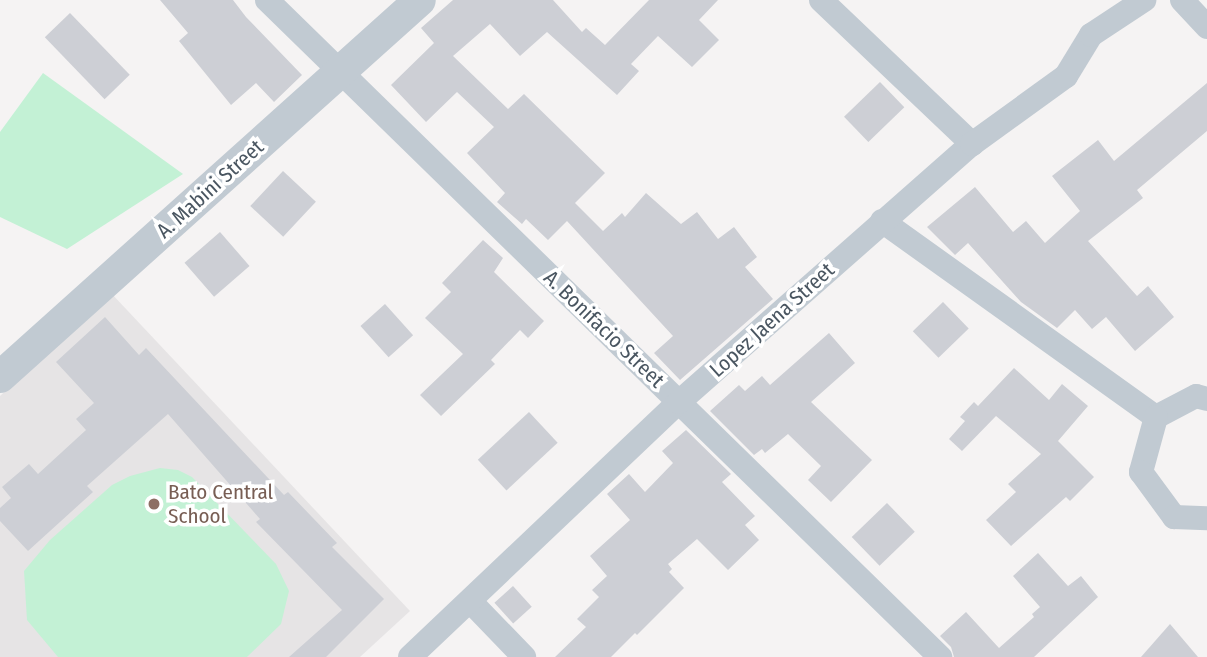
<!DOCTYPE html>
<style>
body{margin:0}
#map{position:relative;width:1207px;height:657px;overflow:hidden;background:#f5f3f3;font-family:"Fira Sans Condensed",sans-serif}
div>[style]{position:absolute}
.education>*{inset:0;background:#e6e4e5}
.green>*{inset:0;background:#c3f1d5}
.building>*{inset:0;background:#cdcfd5;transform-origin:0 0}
.minor>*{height:24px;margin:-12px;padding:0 12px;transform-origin:12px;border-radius:12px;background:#c1cad2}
.tertiary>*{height:32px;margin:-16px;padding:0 16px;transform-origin:16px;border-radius:16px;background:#c1cad2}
.dots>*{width:19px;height:19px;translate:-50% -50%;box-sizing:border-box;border:4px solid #fff;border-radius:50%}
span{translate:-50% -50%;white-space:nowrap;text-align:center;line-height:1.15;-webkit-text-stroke:7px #fff;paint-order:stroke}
.street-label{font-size:21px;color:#4a5661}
.education-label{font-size:21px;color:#785e54}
.left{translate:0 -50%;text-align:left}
</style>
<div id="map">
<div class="education">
<i style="clip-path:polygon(111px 293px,410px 611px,360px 657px,0 657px,0 396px)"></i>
</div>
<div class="green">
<i style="clip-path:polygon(43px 73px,183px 174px,67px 249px,0 217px,0 132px)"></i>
<i style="clip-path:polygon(160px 468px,178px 470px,192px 477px,276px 564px,289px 591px,281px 624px,247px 657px,58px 657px,27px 620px,24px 571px,50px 540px,112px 485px,130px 476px)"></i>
</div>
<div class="building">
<i style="clip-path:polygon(160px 0,233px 0,246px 17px,302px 75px,274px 102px,256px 83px,231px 105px,179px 41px,188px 33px)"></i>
<i style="clip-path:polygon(453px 0,553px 0,582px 32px,586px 28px,605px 45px,649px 0,718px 0,699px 20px,719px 40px,692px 67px,658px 36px,631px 64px,639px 71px,617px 95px,547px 32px,520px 56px,490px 24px,453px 56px,508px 109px,524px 94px,605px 173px,575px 203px,603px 231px,622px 213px,625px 217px,646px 193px,681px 224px,697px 212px,718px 239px,734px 227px,757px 257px,745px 267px,773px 299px,680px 380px,654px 353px,673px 336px,567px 221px,548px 240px,526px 219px,522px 224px,497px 202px,505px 193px,467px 153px,494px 127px,457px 92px,426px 122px,391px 85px,434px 43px,421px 28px)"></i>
<i style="left:70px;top:13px;width:86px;height:35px;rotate:46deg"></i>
<i style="left:880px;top:82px;width:35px;height:50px;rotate:46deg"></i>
<i style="clip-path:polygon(1207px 83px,1207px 131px,1137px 190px,1143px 198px,1088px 241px,1137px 296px,1148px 286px,1174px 317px,1135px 351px,1106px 317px,1092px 329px,1075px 310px,1057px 328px,1021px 302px,968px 243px,955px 255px,927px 227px,975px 187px,1013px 232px,1026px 221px,1045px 243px,1080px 211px,1052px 176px,1098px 140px,1114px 161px)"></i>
<i style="left:283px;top:171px;width:45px;height:48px;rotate:43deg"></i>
<i style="left:220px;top:232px;width:45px;height:47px;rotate:49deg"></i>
<i style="clip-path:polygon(483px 240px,503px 258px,494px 272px,544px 321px,528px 338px,520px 330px,491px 360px,495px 364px,441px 416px,420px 395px,463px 354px,425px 318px,451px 292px,442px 283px)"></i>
<i style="left:943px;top:302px;width:37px;height:42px;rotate:46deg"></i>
<i style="left:385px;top:304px;width:42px;height:33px;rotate:48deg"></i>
<i style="clip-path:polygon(105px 317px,139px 355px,146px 348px,284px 495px,288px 492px,337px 543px,332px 547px,384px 599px,326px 657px,289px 657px,342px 610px,256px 522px,260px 519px,168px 414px,87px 486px,93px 492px,28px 551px,0 521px,0 508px,11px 498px,2px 487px,29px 464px,38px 474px,86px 430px,76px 419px,94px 403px,56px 362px)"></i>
<i style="clip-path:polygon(829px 333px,855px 363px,811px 402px,872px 460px,831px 502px,808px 480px,821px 466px,788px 434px,765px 453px,762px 449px,754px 455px,710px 411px,739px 385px,745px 391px,762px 376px,770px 385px)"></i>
<i style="clip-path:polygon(1014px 368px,1049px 400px,1062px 384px,1088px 406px,1058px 441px,1094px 477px,1070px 501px,1066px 497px,1011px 546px,986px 520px,1016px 492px,1008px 484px,1041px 454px,996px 416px,962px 451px,949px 439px,965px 421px,960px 417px,974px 402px,978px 406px)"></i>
<i style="left:529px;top:412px;width:42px;height:70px;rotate:47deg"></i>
<i style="clip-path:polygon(686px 430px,731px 474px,722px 482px,755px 516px,745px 525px,759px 540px,728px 570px,697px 539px,668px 564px,672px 569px,669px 572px,684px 588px,637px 635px,635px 633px,611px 657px,555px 657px,586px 627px,577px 619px,599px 597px,592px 590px,607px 576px,590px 556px,630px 520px,607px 494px,629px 474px,645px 492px,673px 463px,662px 451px)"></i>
<i style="left:887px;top:503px;width:40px;height:49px;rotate:46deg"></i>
<i style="clip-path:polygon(1038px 553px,1068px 586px,1081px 576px,1098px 597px,1034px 657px,954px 657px,951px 647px,940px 636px,966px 612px,999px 648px,1034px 617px,1032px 614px,1040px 607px,1013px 576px)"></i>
<i style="left:513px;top:586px;width:28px;height:25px;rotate:48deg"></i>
<i style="clip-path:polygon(1170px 624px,1198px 657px,1141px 657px)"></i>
</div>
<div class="minor">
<i style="left:267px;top:0;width:941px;rotate:44.31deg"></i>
<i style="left:821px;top:0;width:209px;rotate:43.6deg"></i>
<i style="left:1182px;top:0;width:37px;rotate:47deg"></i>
<i style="left:882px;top:221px;width:337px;rotate:35.6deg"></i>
<i style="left:1207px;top:399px;width:11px;rotate:-165deg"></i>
<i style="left:1196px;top:396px;width:45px;rotate:152.3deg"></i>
<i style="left:1156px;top:417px;width:57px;rotate:105.3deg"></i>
<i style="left:1141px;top:472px;width:56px;rotate:53.7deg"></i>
<i style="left:1174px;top:517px;width:33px;rotate:2deg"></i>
<i style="left:470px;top:601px;width:78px;rotate:46deg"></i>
<i style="left:410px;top:657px;width:371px;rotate:-43.5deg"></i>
<i style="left:679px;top:402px;width:390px;rotate:-41.4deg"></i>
<i style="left:972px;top:144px;width:116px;rotate:-35.9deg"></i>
<i style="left:1066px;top:76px;width:48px;rotate:-58.6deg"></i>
<i style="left:1091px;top:35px;width:64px;rotate:-33.4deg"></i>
</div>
<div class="tertiary">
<i style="left:0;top:377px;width:564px;rotate:-41.91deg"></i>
</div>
<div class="dots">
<i style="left:154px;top:504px;background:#8d6e63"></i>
</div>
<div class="street-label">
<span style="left:210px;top:189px;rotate:-42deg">A. Mabini Street</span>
<span style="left:772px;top:320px;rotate:-42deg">Lopez Jaena Street</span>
<span style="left:604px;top:329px;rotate:44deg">A. Bonifacio Street</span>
</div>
<div class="education-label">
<span class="left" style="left:168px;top:504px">Bato Central<br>School</span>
</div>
</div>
